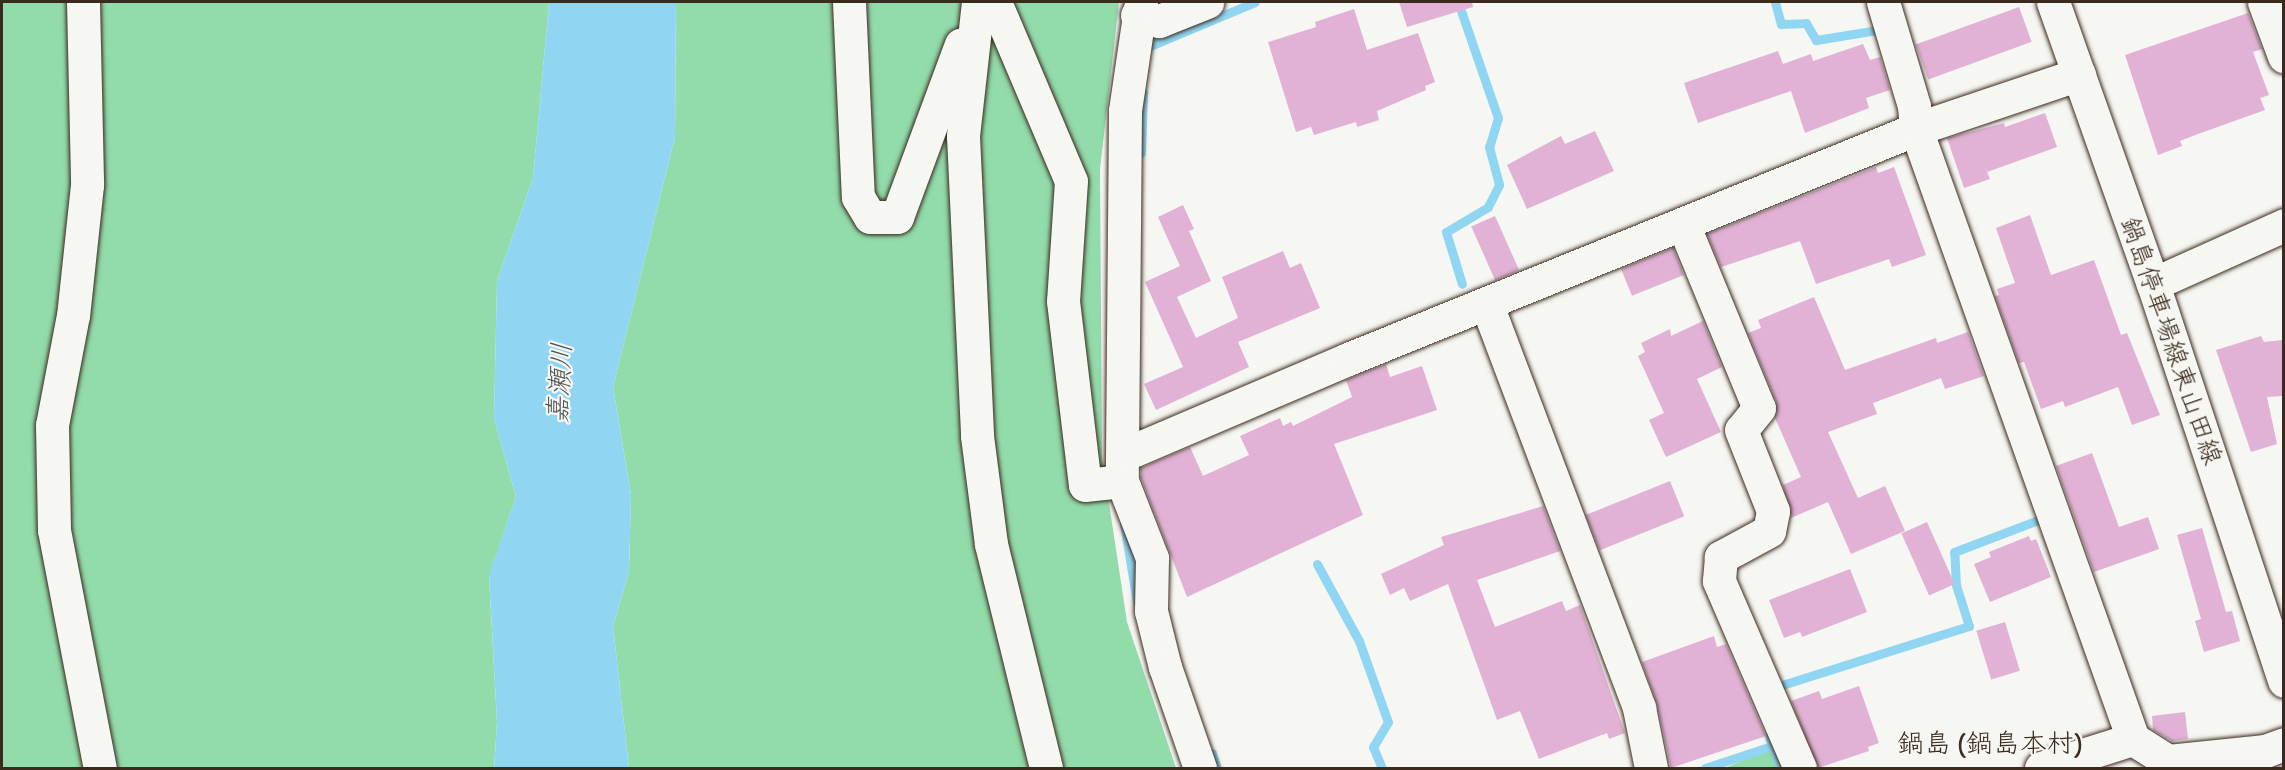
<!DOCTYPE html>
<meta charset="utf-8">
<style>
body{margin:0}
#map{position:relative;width:2285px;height:770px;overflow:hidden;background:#f6f6f2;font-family:Itim,"Klee One",sans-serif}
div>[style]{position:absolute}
.green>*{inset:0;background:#92dbaa}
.water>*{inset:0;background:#90d6f2}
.stream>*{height:9px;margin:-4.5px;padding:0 4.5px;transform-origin:4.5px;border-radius:4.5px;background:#90d6f2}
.building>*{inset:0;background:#e1b2d5;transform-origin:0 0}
.roads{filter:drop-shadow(0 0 2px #3b2a1e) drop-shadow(0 0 2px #3b2a1e)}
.minor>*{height:33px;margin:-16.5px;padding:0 16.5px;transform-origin:16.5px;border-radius:16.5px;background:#f6f6f2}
.major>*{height:33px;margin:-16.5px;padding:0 16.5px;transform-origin:16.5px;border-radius:16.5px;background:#f6f6f2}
span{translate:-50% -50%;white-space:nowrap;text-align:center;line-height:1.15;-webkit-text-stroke:4.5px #f6f6f2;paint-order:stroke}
.street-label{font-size:26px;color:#3b2a1e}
.water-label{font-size:27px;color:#505553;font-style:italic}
.neighbourhood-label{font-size:27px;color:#3b2a1e}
.frame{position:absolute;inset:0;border:3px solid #3b2a1e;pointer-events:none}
</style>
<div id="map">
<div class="green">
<i style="clip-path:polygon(2px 2px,549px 2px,533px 178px,497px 281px,494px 418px,516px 497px,489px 576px,497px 722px,494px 768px,2px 768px)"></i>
<i style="clip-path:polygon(676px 2px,1119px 2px,1100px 169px,1102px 457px,1127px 622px,1176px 768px,629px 768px,613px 626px,629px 572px,631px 495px,613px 387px,675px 137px)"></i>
<i style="clip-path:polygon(1779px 745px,1789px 768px,1725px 768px)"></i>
</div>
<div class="water">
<i style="clip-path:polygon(549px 2px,676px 2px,675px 137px,613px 387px,631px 495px,629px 572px,613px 626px,629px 768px,494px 768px,497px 722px,489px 575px,516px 497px,494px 418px,497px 281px,533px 178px)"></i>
</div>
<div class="stream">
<i style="left:1458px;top:2px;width:123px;rotate:71deg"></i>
<i style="left:1498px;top:118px;width:30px;rotate:107deg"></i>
<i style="left:1489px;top:147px;width:39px;rotate:75deg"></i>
<i style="left:1499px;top:185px;width:25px;rotate:117deg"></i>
<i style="left:1488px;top:207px;width:49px;rotate:149.2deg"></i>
<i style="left:1446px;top:232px;width:54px;rotate:72.9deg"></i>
<i style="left:1775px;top:2px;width:23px;rotate:75deg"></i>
<i style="left:1781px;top:24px;width:25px;rotate:-2deg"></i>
<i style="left:1806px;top:23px;width:20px;rotate:60deg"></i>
<i style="left:1816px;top:40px;width:63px;rotate:-9.2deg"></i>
<i style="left:1878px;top:30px;width:8px;rotate:67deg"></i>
<i style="left:2283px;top:2px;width:2px;rotate:63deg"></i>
<i style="left:1145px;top:48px;width:119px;rotate:-22.7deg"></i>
<i style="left:1141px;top:153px;width:61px;rotate:-88.1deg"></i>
<i style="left:1124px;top:524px;width:79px;rotate:80.5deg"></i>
<i style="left:1317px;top:564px;width:88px;rotate:61.4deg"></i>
<i style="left:1359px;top:641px;width:86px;rotate:70.3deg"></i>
<i style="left:1388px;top:722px;width:29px;rotate:121deg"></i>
<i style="left:1373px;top:747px;width:23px;rotate:67deg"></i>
<i style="left:1782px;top:685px;width:196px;rotate:-17.5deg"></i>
<i style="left:1969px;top:626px;width:43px;rotate:-107.6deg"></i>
<i style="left:1956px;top:585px;width:33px;rotate:-93deg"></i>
<i style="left:1954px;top:552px;width:93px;rotate:-20.8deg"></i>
<i style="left:1772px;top:746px;width:24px;rotate:68deg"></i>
<i style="left:1212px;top:753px;width:16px;rotate:72deg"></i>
<i style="left:1705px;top:768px;width:71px;rotate:-18.2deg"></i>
<i style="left:1772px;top:746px;width:11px;rotate:-105deg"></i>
</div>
<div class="building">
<i style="clip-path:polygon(1399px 2px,1472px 2px,1473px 7px,1407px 27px)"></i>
<i style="left:2019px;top:7px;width:37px;height:110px;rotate:70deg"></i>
<i style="clip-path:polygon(1354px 9px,1367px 50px,1418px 33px,1435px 82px,1425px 86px,1426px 90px,1377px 111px,1379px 120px,1357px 127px,1356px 122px,1314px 135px,1311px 127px,1296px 132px,1268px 42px,1316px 27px,1315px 22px)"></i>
<i style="clip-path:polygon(2248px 13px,2262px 49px,2253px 52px,2269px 95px,2260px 98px,2265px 110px,2198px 134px,2180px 141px,2182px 146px,2158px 155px,2125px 55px)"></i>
<i style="clip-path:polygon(1863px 44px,1870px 60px,1880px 57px,1890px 90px,1866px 98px,1869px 108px,1805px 133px,1791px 91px,1698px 123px,1684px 83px,1778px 51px,1783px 64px,1811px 54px,1813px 61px)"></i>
<i style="clip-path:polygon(2045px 113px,2057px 147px,1987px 172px,1990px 179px,1964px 188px,1947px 138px,2004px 123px,2005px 127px)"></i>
<i style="clip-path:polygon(1595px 131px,1614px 171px,1527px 209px,1507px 165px,1561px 136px,1565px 144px)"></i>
<i style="clip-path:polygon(1876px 167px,1878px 173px,1894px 167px,1926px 255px,1892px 267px,1889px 259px,1816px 284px,1800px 241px,1721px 267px,1707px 234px)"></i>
<i style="clip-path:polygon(1183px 205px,1194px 229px,1189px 231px,1211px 281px,1177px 297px,1196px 338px,1238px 318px,1222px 277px,1283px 251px,1290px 268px,1301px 263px,1320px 308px,1238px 342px,1249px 367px,1156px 410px,1144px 384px,1183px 367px,1145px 282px,1180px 266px,1158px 217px)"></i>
<i style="clip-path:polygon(2030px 215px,2051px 275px,2094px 260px,2121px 335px,2127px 333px,2160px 415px,2132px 425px,2118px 387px,2065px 407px,2063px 401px,2041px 409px,2024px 362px,2019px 363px,1995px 296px,1999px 295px,1997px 289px,2015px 283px,1996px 228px)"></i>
<i style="left:1495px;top:216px;width:59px;height:26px;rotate:66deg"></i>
<i style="left:1673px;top:248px;width:29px;height:56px;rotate:68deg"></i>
<i style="clip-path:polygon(1814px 297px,1845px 370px,1936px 338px,1937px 343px,1968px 332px,1984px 376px,1945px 389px,1941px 378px,1873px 403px,1877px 414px,1828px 432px,1858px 498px,1885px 486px,1905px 531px,1851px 554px,1828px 502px,1791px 518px,1783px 485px,1801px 477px,1775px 418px,1776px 401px,1748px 333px,1761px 328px,1758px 320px)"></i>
<i style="clip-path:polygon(1703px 321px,1722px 367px,1697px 379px,1721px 432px,1666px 457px,1649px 420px,1664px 413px,1638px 356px,1645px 352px,1641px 343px,1670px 329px,1671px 336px)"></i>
<i style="clip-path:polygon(2261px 336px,2264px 342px,2283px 340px,2283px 396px,2267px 397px,2277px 444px,2251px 452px,2216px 350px)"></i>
<i style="clip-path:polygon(1386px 364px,1390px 377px,1422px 366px,1437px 410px,1334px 444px,1363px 515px,1187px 597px,1141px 478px,1141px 468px,1190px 447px,1203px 476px,1249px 455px,1240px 436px,1280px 418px,1283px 426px,1291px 422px,1293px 426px,1352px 397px,1346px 380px)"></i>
<i style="clip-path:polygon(2092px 453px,2119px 527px,2148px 517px,2159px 549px,2094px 572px,2056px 466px)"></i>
<i style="left:1670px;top:481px;width:38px;height:91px;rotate:68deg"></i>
<i style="clip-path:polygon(1543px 506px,1560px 551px,1477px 580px,1495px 627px,1562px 601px,1566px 611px,1580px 605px,1625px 733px,1609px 739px,1607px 733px,1539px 759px,1520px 711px,1497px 720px,1448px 584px,1410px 601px,1404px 588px,1390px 595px,1381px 574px,1444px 545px,1441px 537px)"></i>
<i style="left:1927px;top:522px;width:68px;height:28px;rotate:66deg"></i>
<i style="clip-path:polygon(2202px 528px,2226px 612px,2232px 611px,2240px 641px,2204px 652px,2195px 621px,2201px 619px,2177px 535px)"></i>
<i style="clip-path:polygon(2029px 536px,2031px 541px,2036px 539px,2051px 577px,1990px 602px,1974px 564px,1991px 557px,1989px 552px)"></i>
<i style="clip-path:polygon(1850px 569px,1867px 612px,1802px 637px,1800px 632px,1784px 638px,1769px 600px)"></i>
<i style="left:2005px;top:622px;width:51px;height:30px;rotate:73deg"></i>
<i style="clip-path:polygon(1714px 636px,1717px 647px,1726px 644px,1766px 736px,1671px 768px,1657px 704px,1642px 662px)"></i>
<i style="clip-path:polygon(1859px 686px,1879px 743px,1868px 747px,1869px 751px,1818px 768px,1791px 701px,1819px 691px,1822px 699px)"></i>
<i style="clip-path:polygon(2185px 712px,2188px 739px,2172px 741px,2153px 730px,2152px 716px)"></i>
</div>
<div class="roads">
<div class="minor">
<i style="left:83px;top:2px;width:183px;rotate:88.7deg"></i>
<i style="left:87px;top:185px;width:131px;rotate:96.1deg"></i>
<i style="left:73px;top:315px;width:112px;rotate:100.8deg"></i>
<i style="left:52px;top:425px;width:105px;rotate:88.9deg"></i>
<i style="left:54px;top:530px;width:242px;rotate:79.1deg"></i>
<i style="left:849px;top:2px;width:195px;rotate:87.4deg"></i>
<i style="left:858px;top:197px;width:23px;rotate:59deg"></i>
<i style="left:870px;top:217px;width:27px"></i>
<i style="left:897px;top:217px;width:184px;rotate:-69.7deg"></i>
<i style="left:978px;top:2px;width:135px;rotate:96.4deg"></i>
<i style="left:963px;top:136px;width:300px;rotate:87.3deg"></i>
<i style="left:977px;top:436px;width:109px;rotate:82.6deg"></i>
<i style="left:991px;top:544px;width:231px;rotate:76.2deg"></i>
<i style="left:995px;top:2px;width:194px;rotate:67deg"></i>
<i style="left:1071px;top:181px;width:120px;rotate:93.8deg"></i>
<i style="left:1063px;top:301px;width:185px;rotate:83.2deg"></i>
<i style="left:1085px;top:485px;width:37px;rotate:-6deg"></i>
<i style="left:1141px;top:2px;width:110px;rotate:98.4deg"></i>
<i style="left:1125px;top:111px;width:370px;rotate:90.5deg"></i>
<i style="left:1122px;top:481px;width:83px;rotate:68.7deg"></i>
<i style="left:1152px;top:558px;width:53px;rotate:91.1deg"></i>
<i style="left:1151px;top:611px;width:58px;rotate:76deg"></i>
<i style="left:1165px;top:667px;width:107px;rotate:70.9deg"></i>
<i style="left:1883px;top:2px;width:109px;rotate:73.4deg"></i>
<i style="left:1914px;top:106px;width:23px;rotate:85deg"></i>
<i style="left:1916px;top:129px;width:647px;rotate:70.42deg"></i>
<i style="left:2264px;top:2px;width:58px;rotate:69.7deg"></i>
<i style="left:1137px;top:15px;width:23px;rotate:15deg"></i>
<i style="left:1159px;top:21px;width:52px;rotate:-21.6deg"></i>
<i style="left:1683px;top:224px;width:199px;rotate:67.6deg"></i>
<i style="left:1759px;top:408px;width:28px;rotate:129deg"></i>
<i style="left:1741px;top:430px;width:87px;rotate:68.4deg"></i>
<i style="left:1773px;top:511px;width:20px;rotate:101deg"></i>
<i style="left:1769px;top:531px;width:55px;rotate:151.6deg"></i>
<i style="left:1721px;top:557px;width:24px;rotate:95deg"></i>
<i style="left:1719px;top:581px;width:204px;rotate:66.6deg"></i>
<i style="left:2153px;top:284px;width:144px;rotate:-24.2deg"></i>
<i style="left:1487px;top:305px;width:431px;rotate:69.3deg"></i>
<i style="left:1639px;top:708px;width:61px;rotate:78.7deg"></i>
<i style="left:1123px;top:455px;width:245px;rotate:-23.1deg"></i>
<i style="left:1348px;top:359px;width:613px;rotate:-22.04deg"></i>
<i style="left:1916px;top:129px;width:172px;rotate:-18.6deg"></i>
<i style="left:2041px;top:768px;width:96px;rotate:-17.5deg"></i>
<i style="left:2133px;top:739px;width:41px;rotate:32.2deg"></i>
<i style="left:2168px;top:761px;width:98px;rotate:-5.9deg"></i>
<i style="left:2265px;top:751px;width:20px;rotate:-20deg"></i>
</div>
<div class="major">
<i style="left:2053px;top:2px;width:299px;rotate:70.5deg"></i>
<i style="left:2153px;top:284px;width:418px;rotate:71.7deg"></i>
</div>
</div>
<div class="street-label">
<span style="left:2171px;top:341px;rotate:71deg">鍋島停車場線東山田線</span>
</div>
<div class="water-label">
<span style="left:559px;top:383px;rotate:-87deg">嘉瀬川</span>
</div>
<div class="neighbourhood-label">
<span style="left:1990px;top:743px">鍋島 (鍋島本村)</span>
</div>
<div class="frame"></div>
</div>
